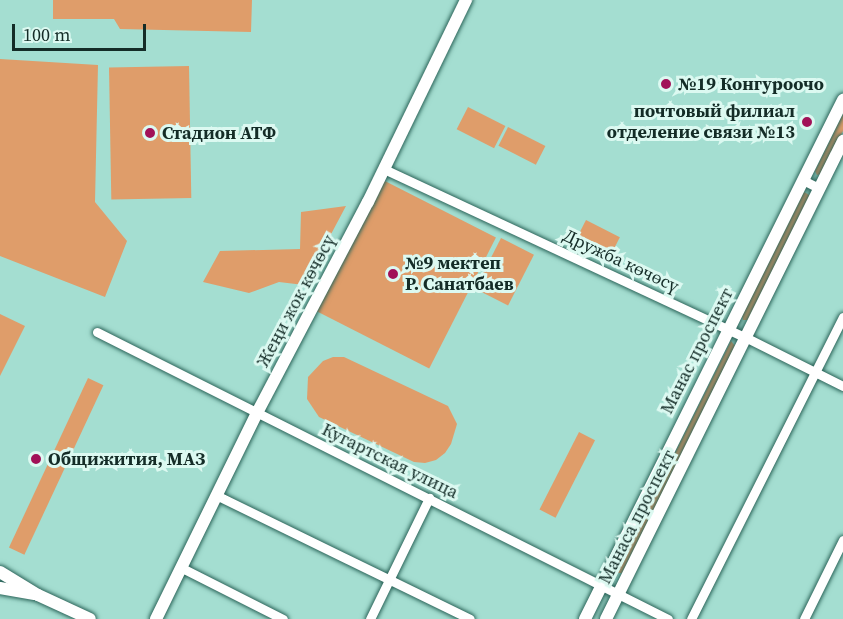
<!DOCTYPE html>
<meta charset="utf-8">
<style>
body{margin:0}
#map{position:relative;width:843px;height:619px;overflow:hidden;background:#a4ded1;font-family:"Source Serif 4",serif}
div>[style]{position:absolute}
.green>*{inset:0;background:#df9d6a;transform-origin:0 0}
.roads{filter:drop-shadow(0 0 2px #2b6459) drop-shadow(0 0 2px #2b6459)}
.minor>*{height:9px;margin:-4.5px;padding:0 4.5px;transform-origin:4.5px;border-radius:4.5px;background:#fff}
.secondary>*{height:12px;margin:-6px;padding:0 6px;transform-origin:6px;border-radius:6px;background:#fff}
.dots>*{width:16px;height:16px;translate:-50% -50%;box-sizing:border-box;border:3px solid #dcf9f1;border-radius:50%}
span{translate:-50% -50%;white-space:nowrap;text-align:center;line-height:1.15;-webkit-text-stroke:6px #dcf9f1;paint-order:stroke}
.poi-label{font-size:18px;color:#142c27;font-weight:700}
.left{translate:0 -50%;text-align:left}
.right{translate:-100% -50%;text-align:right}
.street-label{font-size:18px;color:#142c27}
.scale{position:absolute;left:12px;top:24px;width:134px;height:27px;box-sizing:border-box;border:3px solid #142c27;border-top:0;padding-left:8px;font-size:18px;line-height:21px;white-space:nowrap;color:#142c27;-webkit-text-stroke:4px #dcf9f1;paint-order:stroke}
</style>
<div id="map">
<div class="green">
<i style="clip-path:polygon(53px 0,252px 0,251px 32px,120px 29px,114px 19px,53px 19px)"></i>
<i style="clip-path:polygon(0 59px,98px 65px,95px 202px,127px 241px,105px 297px,0 256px)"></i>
<i style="left:189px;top:66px;width:132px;height:80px;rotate:89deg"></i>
<i style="left:468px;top:107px;width:42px;height:25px;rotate:27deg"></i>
<i style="clip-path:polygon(843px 114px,843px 131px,821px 174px,817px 175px,815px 171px)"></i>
<i style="left:508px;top:127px;width:42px;height:21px;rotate:27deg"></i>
<i style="left:381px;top:179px;width:129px;height:147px;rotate:27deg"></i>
<i style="clip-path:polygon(804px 192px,811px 196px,749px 320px,743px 320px,742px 316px)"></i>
<i style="clip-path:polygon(346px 206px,304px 285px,279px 282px,249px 293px,203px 282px,220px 251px,300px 249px,301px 212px)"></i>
<i style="left:586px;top:220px;width:38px;height:29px;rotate:27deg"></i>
<i style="left:501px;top:238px;width:37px;height:57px;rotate:27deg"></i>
<i style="clip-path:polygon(0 314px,25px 326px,0 376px)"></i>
<i style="clip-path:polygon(731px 341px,736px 347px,622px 573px,618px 573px,616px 571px)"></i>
<i style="clip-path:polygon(333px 357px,344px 357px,448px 406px,457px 424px,451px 444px,445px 453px,436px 460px,425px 463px,414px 462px,319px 417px,307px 399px,308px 377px,323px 361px)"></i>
<i style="left:88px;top:378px;width:17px;height:187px;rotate:25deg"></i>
<i style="left:579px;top:432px;width:18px;height:87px;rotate:27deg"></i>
</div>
<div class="roads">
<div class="minor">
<i style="left:384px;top:169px;width:398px;rotate:25deg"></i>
<i style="left:745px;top:337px;width:110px;rotate:26.6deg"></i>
<i style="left:803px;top:180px;width:18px;rotate:27deg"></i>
<i style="left:97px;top:332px;width:639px;rotate:26.69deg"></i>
<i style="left:218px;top:496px;width:280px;rotate:26deg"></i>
<i style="left:182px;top:568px;width:113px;rotate:26.8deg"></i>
<i style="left:370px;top:619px;width:135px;rotate:-64deg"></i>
<i style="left:691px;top:619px;width:338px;rotate:-63.3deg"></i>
<i style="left:804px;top:619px;width:88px;rotate:-63.7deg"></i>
</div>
<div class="secondary">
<i style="left:0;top:572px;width:44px;rotate:31.2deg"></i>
<i style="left:38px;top:595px;width:57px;rotate:24.8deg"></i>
<i style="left:0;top:588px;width:35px;rotate:10deg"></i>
<i style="left:156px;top:619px;width:229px;rotate:-63.9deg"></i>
<i style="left:257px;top:413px;width:238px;rotate:-62.3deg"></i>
<i style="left:368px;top:202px;width:225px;rotate:-64.1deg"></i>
<i style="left:585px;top:619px;width:580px;rotate:-63.57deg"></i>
<i style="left:606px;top:619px;width:534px;rotate:-63.63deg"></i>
</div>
</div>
<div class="dots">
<i style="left:666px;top:84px;background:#a11158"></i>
<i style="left:807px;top:122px;background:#a11158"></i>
<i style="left:150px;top:133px;background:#a11158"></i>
<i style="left:393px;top:274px;background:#a11158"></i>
<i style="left:36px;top:459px;background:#a11158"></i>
</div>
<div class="poi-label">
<span class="left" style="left:678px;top:84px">№19 Конгуроочо</span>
<span class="right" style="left:795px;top:122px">почтовый филиал<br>отделение связи №13</span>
<span class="left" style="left:162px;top:133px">Стадион АТФ</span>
<span class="left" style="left:405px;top:274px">№9 мектеп<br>Р. Санатбаев</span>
<span class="left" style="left:48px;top:459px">Общижития, МАЗ</span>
</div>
<div class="street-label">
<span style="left:621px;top:261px;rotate:25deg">Дружба көчөсү</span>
<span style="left:296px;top:301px;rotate:-62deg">Жеңи жок көчөсү</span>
<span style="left:697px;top:351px;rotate:-63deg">Манас проспект</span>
<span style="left:390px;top:461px;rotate:26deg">Кугартская улица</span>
<span style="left:637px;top:517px;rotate:-63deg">Манаса проспект</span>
</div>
<div class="scale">100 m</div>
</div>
